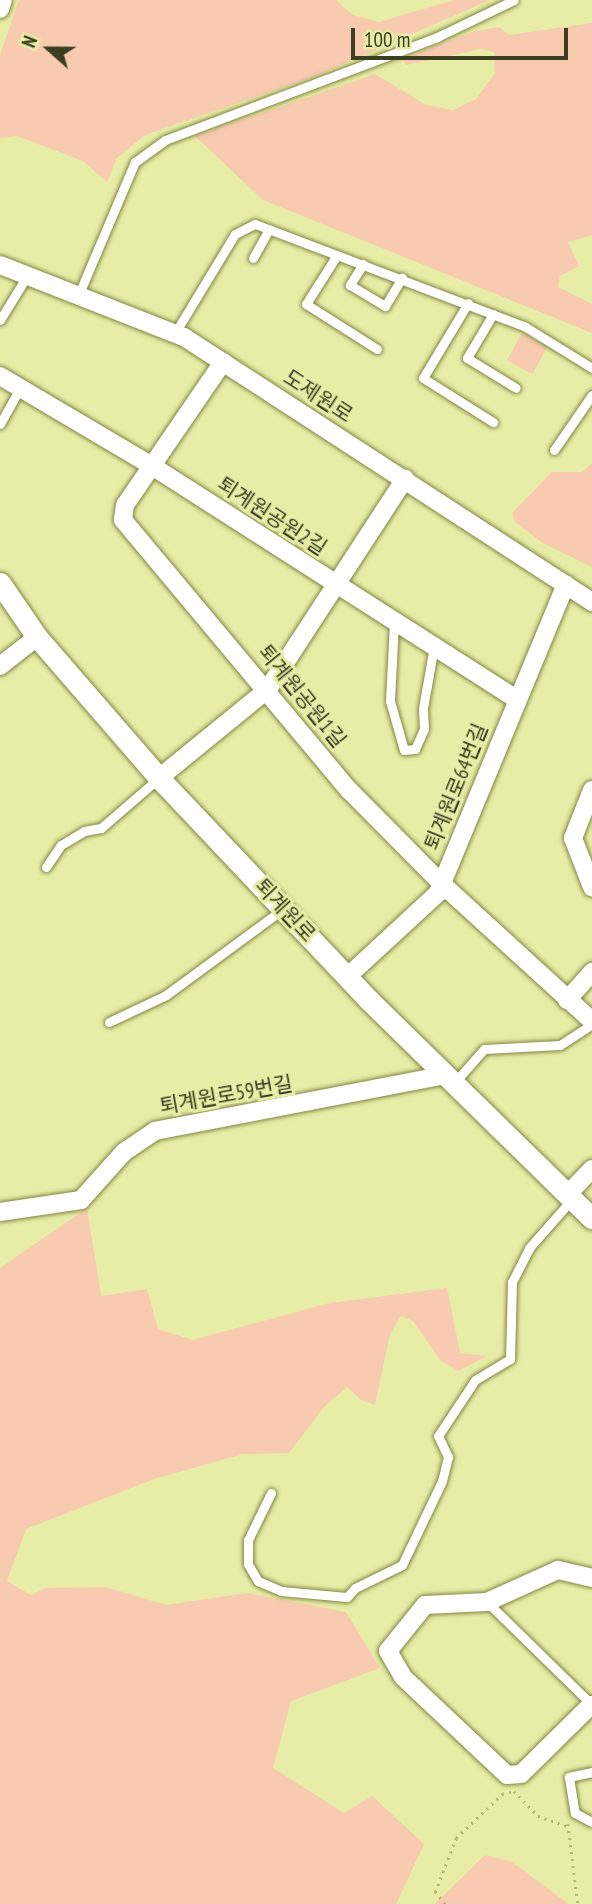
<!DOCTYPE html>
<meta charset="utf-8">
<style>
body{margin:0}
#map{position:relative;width:592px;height:1904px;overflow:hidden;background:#e7eda6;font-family:"PT Sans Narrow","Noto Sans KR",sans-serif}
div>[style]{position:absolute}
.green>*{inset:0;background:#f8cbb0;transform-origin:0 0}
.path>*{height:2.5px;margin-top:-1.25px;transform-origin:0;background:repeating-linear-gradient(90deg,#b2b77d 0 2px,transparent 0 7px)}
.roads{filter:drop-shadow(0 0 2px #828744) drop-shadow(0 0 2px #828744)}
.service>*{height:9px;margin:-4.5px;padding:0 4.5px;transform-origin:4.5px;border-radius:4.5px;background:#fff}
.minor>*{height:18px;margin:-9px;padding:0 9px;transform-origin:9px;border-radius:9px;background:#fff}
.tertiary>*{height:21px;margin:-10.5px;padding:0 10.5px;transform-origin:10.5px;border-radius:10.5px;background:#fff}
span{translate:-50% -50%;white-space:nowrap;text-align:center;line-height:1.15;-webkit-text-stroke:6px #e7eda6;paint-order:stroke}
.street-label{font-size:21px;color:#3c3e21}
.north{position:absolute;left:14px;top:14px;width:70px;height:70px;-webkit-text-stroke:5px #e7eda6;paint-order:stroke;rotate:291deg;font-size:19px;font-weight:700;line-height:28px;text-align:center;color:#3c3e21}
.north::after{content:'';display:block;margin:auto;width:24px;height:32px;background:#3c3e21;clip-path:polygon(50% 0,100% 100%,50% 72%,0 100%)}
.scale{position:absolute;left:351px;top:28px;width:217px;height:32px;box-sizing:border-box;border:4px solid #3c3e21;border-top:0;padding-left:9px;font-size:21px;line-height:24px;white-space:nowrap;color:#3c3e21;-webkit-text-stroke:5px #e7eda6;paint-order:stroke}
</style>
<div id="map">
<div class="green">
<i style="clip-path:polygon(19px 0,336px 0,353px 15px,379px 22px,454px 0,490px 0,316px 76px,145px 135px,117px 158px,107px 182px,83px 161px,17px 136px,0 138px,0 55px)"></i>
<i style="clip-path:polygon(592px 23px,592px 235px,568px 242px,579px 266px,560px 276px,558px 287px,592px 304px,592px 333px,263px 200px,195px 136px,375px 74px,426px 105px,453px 110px,476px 99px,495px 73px,494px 52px,481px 49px,406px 65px,403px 59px,475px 31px,499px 27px,509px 35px)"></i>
<i style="left:522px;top:333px;width:29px;height:31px;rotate:29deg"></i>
<i style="clip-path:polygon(592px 463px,592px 567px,543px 543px,515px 522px,512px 513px,552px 472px,582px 472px)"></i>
<i style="clip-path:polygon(87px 1208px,101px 1296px,147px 1289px,158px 1329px,193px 1340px,329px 1303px,447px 1288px,460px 1353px,487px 1356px,458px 1371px,440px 1360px,413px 1321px,401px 1316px,390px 1334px,375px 1405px,361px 1400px,347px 1387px,324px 1407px,289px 1453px,243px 1454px,154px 1479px,26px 1529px,7px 1581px,31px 1595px,46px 1588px,106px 1587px,166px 1605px,247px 1593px,346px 1612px,380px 1668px,291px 1701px,273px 1768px,344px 1813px,372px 1796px,424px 1844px,396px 1904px,0 1904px,0 1268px)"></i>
<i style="clip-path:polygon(485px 1855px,512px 1862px,569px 1904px,435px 1904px)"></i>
</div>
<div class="path">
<i style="left:568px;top:1824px;width:81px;rotate:82.9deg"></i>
<i style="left:445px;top:1904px;width:16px;rotate:-130deg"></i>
<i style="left:435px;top:1892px;width:58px;rotate:-68.7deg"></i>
<i style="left:456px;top:1838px;width:64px;rotate:-43.7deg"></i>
<i style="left:502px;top:1794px;width:12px;rotate:-14deg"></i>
<i style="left:514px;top:1791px;width:35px;rotate:46deg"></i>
<i style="left:538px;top:1816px;width:31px;rotate:19deg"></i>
</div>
<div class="roads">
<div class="service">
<i style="left:337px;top:255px;width:58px;rotate:122.3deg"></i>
<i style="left:306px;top:304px;width:84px;rotate:32.4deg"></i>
<i style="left:253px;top:258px;width:33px;rotate:-61deg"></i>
<i style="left:363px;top:264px;width:25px;rotate:122deg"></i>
<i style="left:350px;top:285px;width:41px;rotate:31deg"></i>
<i style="left:385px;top:306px;width:33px;rotate:-59deg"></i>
<i style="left:78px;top:296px;width:146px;rotate:-67deg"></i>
<i style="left:135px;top:162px;width:37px;rotate:-36deg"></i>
<i style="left:165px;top:140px;width:291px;rotate:-20.7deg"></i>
<i style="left:437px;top:37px;width:85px;rotate:-25.7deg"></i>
<i style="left:468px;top:303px;width:87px;rotate:121deg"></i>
<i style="left:423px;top:378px;width:83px;rotate:32.2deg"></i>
<i style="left:493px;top:314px;width:51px;rotate:120.6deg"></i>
<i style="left:467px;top:358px;width:57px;rotate:31.5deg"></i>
<i style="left:0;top:320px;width:52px;rotate:-58.5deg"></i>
<i style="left:175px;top:333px;width:116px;rotate:-58.8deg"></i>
<i style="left:235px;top:234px;width:22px;rotate:-27deg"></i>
<i style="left:255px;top:224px;width:288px;rotate:20.8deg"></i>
<i style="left:524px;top:326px;width:80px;rotate:31.7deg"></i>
<i style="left:0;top:424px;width:41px;rotate:-60.9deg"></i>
<i style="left:554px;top:450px;width:67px;rotate:-55.4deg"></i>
<i style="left:394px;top:622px;width:79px;rotate:92.9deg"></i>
<i style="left:390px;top:701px;width:51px;rotate:74.1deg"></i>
<i style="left:404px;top:750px;width:11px;rotate:-5deg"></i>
<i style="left:415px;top:749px;width:22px;rotate:-66deg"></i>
<i style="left:424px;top:729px;width:21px;rotate:-93deg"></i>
<i style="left:423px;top:708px;width:63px;rotate:-79.9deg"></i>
<i style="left:46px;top:867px;width:27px;rotate:-56deg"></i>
<i style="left:61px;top:845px;width:27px;rotate:-31deg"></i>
<i style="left:84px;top:831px;width:17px;rotate:-10deg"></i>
<i style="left:101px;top:828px;width:77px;rotate:-40.8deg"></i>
<i style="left:109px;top:1022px;width:63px;rotate:-25.3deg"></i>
<i style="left:166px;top:995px;width:145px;rotate:-36.3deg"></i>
<i style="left:455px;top:1082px;width:44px;rotate:-48.7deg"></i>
<i style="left:484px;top:1049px;width:76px;rotate:-3deg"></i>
<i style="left:560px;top:1045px;width:38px;rotate:-33deg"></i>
<i style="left:271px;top:1493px;width:52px;rotate:116.1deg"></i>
<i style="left:248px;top:1540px;width:24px;rotate:90deg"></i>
<i style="left:248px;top:1564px;width:20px;rotate:60deg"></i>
<i style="left:258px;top:1581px;width:25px;rotate:23deg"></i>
<i style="left:281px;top:1591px;width:66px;rotate:5.2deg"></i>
<i style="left:347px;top:1597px;width:12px;rotate:-48deg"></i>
<i style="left:355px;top:1588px;width:52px;rotate:-26.1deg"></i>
<i style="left:402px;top:1565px;width:93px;rotate:-64.5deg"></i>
<i style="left:442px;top:1481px;width:25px;rotate:-76deg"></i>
<i style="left:448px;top:1457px;width:23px;rotate:-115deg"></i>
<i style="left:438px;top:1436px;width:67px;rotate:-56.5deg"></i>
<i style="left:475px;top:1380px;width:41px;rotate:-31deg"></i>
<i style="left:510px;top:1359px;width:77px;rotate:-88.5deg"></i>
<i style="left:512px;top:1282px;width:38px;rotate:-63deg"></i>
<i style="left:529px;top:1248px;width:65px;rotate:-48.7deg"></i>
<i style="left:487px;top:1602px;width:147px;rotate:44.4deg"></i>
<i style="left:592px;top:1772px;width:24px;rotate:168deg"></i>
<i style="left:569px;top:1777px;width:36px;rotate:81deg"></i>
<i style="left:575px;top:1813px;width:19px;rotate:28deg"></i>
</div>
<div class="minor">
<i style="left:0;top:9px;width:9px;rotate:-72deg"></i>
<i style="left:0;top:265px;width:198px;rotate:21.4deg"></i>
<i style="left:184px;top:337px;width:487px;rotate:33deg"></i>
<i style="left:223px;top:362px;width:173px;rotate:124.4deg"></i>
<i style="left:125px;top:505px;width:15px;rotate:98deg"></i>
<i style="left:123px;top:520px;width:352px;rotate:50.1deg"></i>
<i style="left:349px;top:790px;width:132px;rotate:45.3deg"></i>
<i style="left:442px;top:884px;width:203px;rotate:42.4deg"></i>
<i style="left:0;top:376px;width:177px;rotate:30.6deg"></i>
<i style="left:152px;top:466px;width:433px;rotate:32.6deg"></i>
<i style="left:0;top:666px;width:47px;rotate:-38.1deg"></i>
<i style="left:159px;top:778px;width:141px;rotate:-39.2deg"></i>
<i style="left:268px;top:689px;width:251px;rotate:-56.9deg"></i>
<i style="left:592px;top:790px;width:52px;rotate:111.6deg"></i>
<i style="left:573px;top:838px;width:53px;rotate:68.8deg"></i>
<i style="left:347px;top:977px;width:124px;rotate:-42.7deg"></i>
<i style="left:438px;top:893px;width:334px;rotate:-67.5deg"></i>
<i style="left:567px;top:1000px;width:38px;rotate:-48deg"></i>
<i style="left:567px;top:1195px;width:36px;rotate:-46deg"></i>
<i style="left:0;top:1212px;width:82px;rotate:-8.4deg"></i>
<i style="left:81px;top:1200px;width:64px;rotate:-48.1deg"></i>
<i style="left:124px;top:1152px;width:37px;rotate:-34deg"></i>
<i style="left:155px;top:1131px;width:295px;rotate:-10.9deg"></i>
<i style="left:591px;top:1705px;width:98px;rotate:135.4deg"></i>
<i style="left:521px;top:1774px;width:14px;rotate:176deg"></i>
<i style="left:507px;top:1775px;width:143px;rotate:-136.7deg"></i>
<i style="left:403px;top:1677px;width:30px;rotate:-120deg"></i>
<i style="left:388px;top:1651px;width:59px;rotate:-51.2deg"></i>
<i style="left:425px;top:1605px;width:62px;rotate:-2.8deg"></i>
<i style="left:487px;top:1602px;width:78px;rotate:-24.3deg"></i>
<i style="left:558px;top:1570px;width:35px;rotate:13deg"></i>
</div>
<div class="tertiary">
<i style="left:0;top:583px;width:65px;rotate:55.6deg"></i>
<i style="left:37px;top:637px;width:186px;rotate:49.1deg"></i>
<i style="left:159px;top:778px;width:306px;rotate:46.6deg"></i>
<i style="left:369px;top:1000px;width:312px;rotate:44.4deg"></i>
</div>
</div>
<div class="street-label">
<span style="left:318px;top:396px;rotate:33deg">도제원로</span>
<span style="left:272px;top:516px;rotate:33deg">퇴계원공원2길</span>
<span style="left:302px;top:696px;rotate:51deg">퇴계원공원1길</span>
<span style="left:456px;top:787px;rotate:-68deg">퇴계원로64번길</span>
<span style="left:285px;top:910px;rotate:47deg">퇴계원로</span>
<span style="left:226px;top:1095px;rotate:-10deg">퇴계원로59번길</span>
</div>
<div class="north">N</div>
<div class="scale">100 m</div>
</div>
